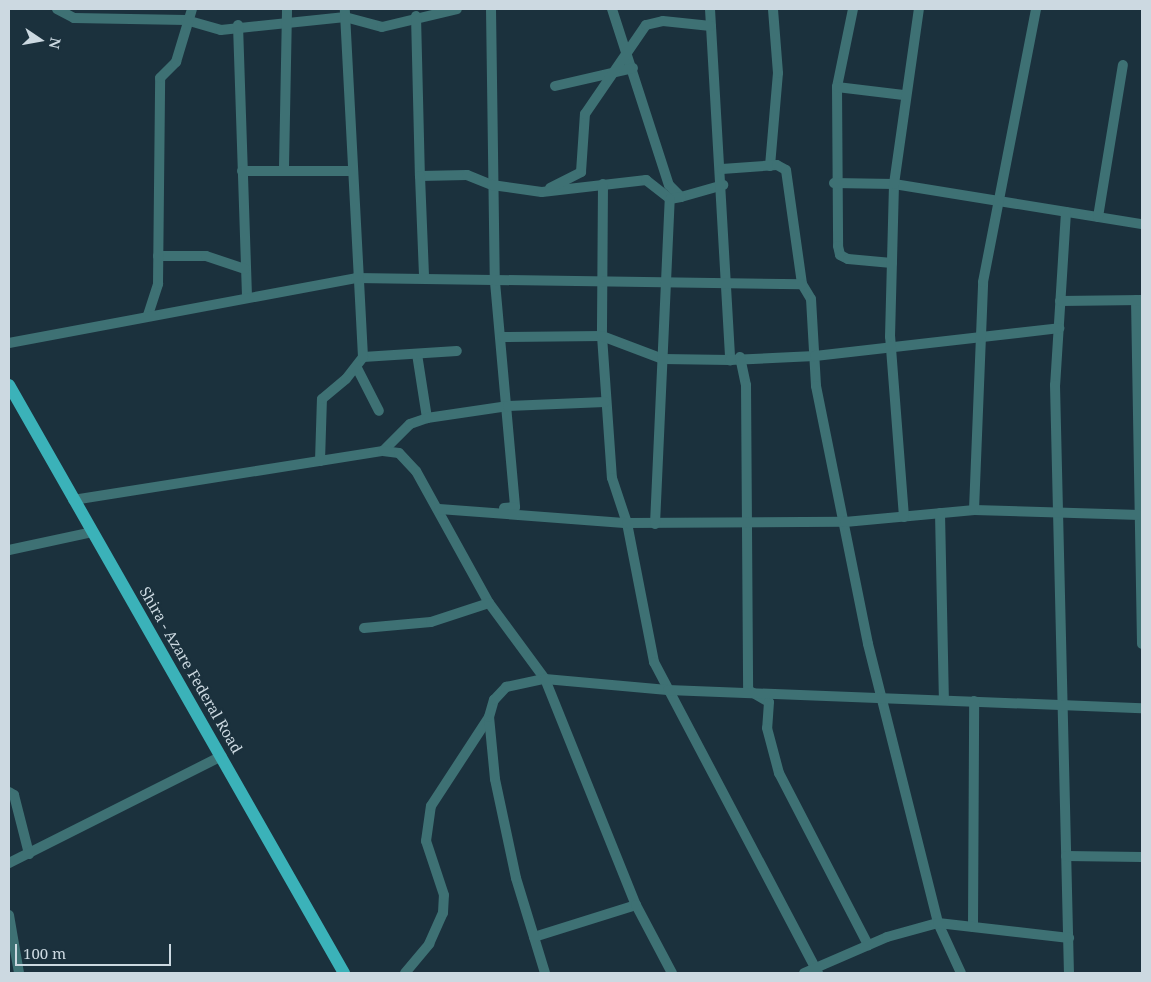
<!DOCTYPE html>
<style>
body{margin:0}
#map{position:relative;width:1151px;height:982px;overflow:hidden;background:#1b313d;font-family:"Noto Serif",serif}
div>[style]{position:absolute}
.minor>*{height:10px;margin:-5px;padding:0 5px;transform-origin:5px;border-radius:5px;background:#3e7174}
.primary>*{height:12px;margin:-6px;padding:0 6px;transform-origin:6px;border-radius:6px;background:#3bb2b9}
span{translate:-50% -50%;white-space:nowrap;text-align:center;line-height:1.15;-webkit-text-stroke:5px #1b313d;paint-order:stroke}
.street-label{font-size:15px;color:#ccd9e1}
.frame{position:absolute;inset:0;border:10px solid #ccd9e1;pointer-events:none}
.north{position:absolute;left:15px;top:15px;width:50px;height:50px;-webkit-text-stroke:4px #1b313d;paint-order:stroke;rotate:102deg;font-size:14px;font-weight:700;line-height:20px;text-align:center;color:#ccd9e1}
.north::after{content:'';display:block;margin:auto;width:18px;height:22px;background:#ccd9e1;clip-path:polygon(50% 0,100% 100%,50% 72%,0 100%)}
.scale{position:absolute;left:15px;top:944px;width:156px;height:22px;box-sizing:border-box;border:2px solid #ccd9e1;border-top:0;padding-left:6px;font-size:15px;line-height:18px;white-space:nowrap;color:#ccd9e1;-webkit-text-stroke:4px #1b313d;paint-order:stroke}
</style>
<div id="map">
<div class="minor">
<i style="left:57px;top:9px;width:19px;rotate:28deg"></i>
<i style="left:74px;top:18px;width:112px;rotate:1deg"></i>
<i style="left:186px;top:20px;width:36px;rotate:16deg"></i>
<i style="left:221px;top:30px;width:125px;rotate:-6deg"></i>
<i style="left:345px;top:17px;width:38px;rotate:15deg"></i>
<i style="left:382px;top:27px;width:77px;rotate:-13.5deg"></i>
<i style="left:491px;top:9px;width:273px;rotate:89.2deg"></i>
<i style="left:495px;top:282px;width:226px;rotate:84.9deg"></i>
<i style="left:515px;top:507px;width:11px;rotate:175deg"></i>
<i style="left:612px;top:9px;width:185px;rotate:72.1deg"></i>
<i style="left:669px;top:185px;width:17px;rotate:45deg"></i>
<i style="left:681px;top:197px;width:44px;rotate:-15.9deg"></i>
<i style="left:710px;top:9px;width:352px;rotate:86.7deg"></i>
<i style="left:853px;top:9px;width:80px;rotate:101.6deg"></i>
<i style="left:837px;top:87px;width:159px;rotate:89.6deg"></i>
<i style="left:838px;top:246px;width:9px;rotate:77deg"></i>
<i style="left:840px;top:255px;width:9px;rotate:27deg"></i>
<i style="left:848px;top:259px;width:44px;rotate:5.2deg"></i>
<i style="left:416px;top:16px;width:160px;rotate:88.6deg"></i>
<i style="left:420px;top:176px;width:47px;rotate:-1.2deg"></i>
<i style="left:467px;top:175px;width:27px;rotate:22deg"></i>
<i style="left:492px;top:185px;width:50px;rotate:8deg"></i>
<i style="left:542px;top:192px;width:105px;rotate:-6.6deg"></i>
<i style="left:646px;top:180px;width:31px;rotate:38deg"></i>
<i style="left:670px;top:199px;width:11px;rotate:-10deg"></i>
<i style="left:238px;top:25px;width:272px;rotate:88.1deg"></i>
<i style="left:555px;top:86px;width:80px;rotate:-13deg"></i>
<i style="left:837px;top:87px;width:67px;rotate:6.8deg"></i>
<i style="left:770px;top:166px;width:93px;rotate:-85.1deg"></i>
<i style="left:778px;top:73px;width:64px;rotate:-94.5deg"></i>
<i style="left:284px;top:167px;width:158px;rotate:-88.9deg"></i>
<i style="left:722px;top:169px;width:55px;rotate:-4.2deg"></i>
<i style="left:777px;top:165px;width:10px;rotate:29deg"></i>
<i style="left:786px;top:170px;width:115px;rotate:82deg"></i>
<i style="left:802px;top:284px;width:17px;rotate:59deg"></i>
<i style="left:811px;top:299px;width:87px;rotate:86.7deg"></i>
<i style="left:816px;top:386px;width:263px;rotate:78.6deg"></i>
<i style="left:868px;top:644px;width:288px;rotate:75.9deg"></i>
<i style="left:938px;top:923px;width:55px;rotate:65.3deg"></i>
<i style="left:242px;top:171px;width:108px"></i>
<i style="left:420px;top:176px;width:100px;rotate:87.7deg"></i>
<i style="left:834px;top:183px;width:60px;rotate:1deg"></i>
<i style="left:894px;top:184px;width:251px;rotate:9.2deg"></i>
<i style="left:603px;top:184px;width:152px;rotate:90.4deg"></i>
<i style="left:602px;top:336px;width:142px;rotate:86deg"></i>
<i style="left:612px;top:478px;width:47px;rotate:71.6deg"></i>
<i style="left:627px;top:523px;width:142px;rotate:79deg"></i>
<i style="left:654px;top:662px;width:352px;rotate:62.2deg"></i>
<i style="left:550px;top:188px;width:35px;rotate:-27deg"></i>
<i style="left:581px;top:172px;width:58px;rotate:-86.1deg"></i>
<i style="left:585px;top:114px;width:108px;rotate:-55.6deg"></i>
<i style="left:646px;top:25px;width:17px;rotate:-13deg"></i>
<i style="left:663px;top:21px;width:48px;rotate:5.9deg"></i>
<i style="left:1066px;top:212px;width:173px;rotate:93.6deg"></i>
<i style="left:1055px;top:385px;width:588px;rotate:88.64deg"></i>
<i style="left:1098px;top:217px;width:154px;rotate:-80.7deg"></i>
<i style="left:158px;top:256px;width:48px"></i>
<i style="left:206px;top:256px;width:41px;rotate:18.4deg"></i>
<i style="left:1136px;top:300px;width:344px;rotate:89deg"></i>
<i style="left:1060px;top:301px;width:82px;rotate:-0.7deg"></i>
<i style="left:148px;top:315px;width:33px;rotate:-72deg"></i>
<i style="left:158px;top:284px;width:206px;rotate:-89.4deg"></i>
<i style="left:160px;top:78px;width:23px;rotate:-45deg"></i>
<i style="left:176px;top:62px;width:55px;rotate:-73.2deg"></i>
<i style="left:502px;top:337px;width:100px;rotate:-0.6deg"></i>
<i style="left:602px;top:336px;width:65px;rotate:20.7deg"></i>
<i style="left:663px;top:359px;width:67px;rotate:0.9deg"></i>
<i style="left:730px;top:360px;width:85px;rotate:-2.7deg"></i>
<i style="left:815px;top:356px;width:246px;rotate:-6.5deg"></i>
<i style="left:9px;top:343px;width:353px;rotate:-10.6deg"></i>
<i style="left:356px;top:278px;width:446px;rotate:0.8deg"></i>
<i style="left:417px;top:354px;width:65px;rotate:81.1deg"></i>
<i style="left:363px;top:357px;width:94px;rotate:-3.7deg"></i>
<i style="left:740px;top:357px;width:29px;rotate:78deg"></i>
<i style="left:746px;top:385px;width:305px;rotate:89.6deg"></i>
<i style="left:748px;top:690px;width:24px;rotate:30deg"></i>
<i style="left:769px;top:702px;width:26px;rotate:94deg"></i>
<i style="left:767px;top:728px;width:47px;rotate:75.1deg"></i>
<i style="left:779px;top:773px;width:194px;rotate:62.6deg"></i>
<i style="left:357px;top:368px;width:48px;rotate:62.9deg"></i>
<i style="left:383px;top:451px;width:38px;rotate:-45deg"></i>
<i style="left:410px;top:424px;width:18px;rotate:-19deg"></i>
<i style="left:427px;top:418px;width:82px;rotate:-8.4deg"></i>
<i style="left:508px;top:406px;width:97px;rotate:-2.4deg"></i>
<i style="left:320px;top:461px;width:62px;rotate:-88.2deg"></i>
<i style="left:322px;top:399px;width:31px;rotate:-40deg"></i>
<i style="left:346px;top:379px;width:28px;rotate:-52deg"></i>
<i style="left:363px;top:357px;width:348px;rotate:-93deg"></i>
<i style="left:73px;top:500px;width:314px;rotate:-9deg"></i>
<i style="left:383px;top:451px;width:16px;rotate:7deg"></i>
<i style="left:399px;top:453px;width:25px;rotate:47deg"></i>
<i style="left:416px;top:471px;width:151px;rotate:61.1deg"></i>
<i style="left:489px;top:603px;width:94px;rotate:53.6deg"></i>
<i style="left:545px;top:679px;width:123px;rotate:5.1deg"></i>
<i style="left:668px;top:690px;width:474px;rotate:2.2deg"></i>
<i style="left:439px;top:509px;width:189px;rotate:4.3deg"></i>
<i style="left:627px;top:523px;width:218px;rotate:-0.3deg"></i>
<i style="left:845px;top:522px;width:130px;rotate:-5.3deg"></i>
<i style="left:974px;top:510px;width:166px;rotate:1.7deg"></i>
<i style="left:974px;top:510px;width:228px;rotate:-87.7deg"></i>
<i style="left:983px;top:282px;width:278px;rotate:-79deg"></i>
<i style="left:940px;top:513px;width:187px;rotate:88.8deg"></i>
<i style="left:904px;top:517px;width:181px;rotate:-94.4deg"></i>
<i style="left:890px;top:337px;width:153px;rotate:-88.5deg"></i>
<i style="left:894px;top:184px;width:177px;rotate:-81.9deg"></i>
<i style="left:655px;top:524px;width:325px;rotate:-87.4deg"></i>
<i style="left:9px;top:550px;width:85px;rotate:-12.2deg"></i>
<i style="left:364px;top:628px;width:67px;rotate:-5.1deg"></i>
<i style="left:431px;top:622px;width:61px;rotate:-18.1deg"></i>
<i style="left:9px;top:792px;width:6px;rotate:31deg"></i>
<i style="left:14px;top:795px;width:61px;rotate:75.7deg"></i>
<i style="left:1066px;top:856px;width:76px;rotate:0.8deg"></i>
<i style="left:9px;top:863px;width:238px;rotate:-26.7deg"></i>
<i style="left:9px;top:915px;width:59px;rotate:80.2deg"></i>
<i style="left:973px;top:927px;width:226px;rotate:-89.7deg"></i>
<i style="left:534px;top:937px;width:107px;rotate:-17.4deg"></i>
<i style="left:405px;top:973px;width:38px;rotate:-50deg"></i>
<i style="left:429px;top:944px;width:34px;rotate:-66deg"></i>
<i style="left:443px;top:913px;width:18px;rotate:-87deg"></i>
<i style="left:444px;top:895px;width:57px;rotate:-108.4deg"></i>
<i style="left:426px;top:841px;width:35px;rotate:-82deg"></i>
<i style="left:431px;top:806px;width:106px;rotate:-56.9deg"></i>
<i style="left:545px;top:973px;width:99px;rotate:-107deg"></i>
<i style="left:516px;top:878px;width:101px;rotate:-102deg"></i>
<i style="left:495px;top:779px;width:62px;rotate:-95.5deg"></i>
<i style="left:489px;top:717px;width:18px;rotate:-74deg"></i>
<i style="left:494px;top:700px;width:18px;rotate:-47deg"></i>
<i style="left:506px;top:687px;width:40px;rotate:-12deg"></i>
<i style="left:545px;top:679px;width:244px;rotate:68.1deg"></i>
<i style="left:636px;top:905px;width:77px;rotate:62.1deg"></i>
<i style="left:804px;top:973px;width:90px;rotate:-23.4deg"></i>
<i style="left:887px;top:937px;width:53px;rotate:-15.4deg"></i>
<i style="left:938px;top:923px;width:132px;rotate:6.5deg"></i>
</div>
<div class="primary">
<i style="left:9px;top:385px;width:677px;rotate:60.33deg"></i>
</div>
<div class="street-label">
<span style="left:191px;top:670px;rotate:60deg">Shira - Azare Federal Road</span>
</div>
<div class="frame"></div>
<div class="north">N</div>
<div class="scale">100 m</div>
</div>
